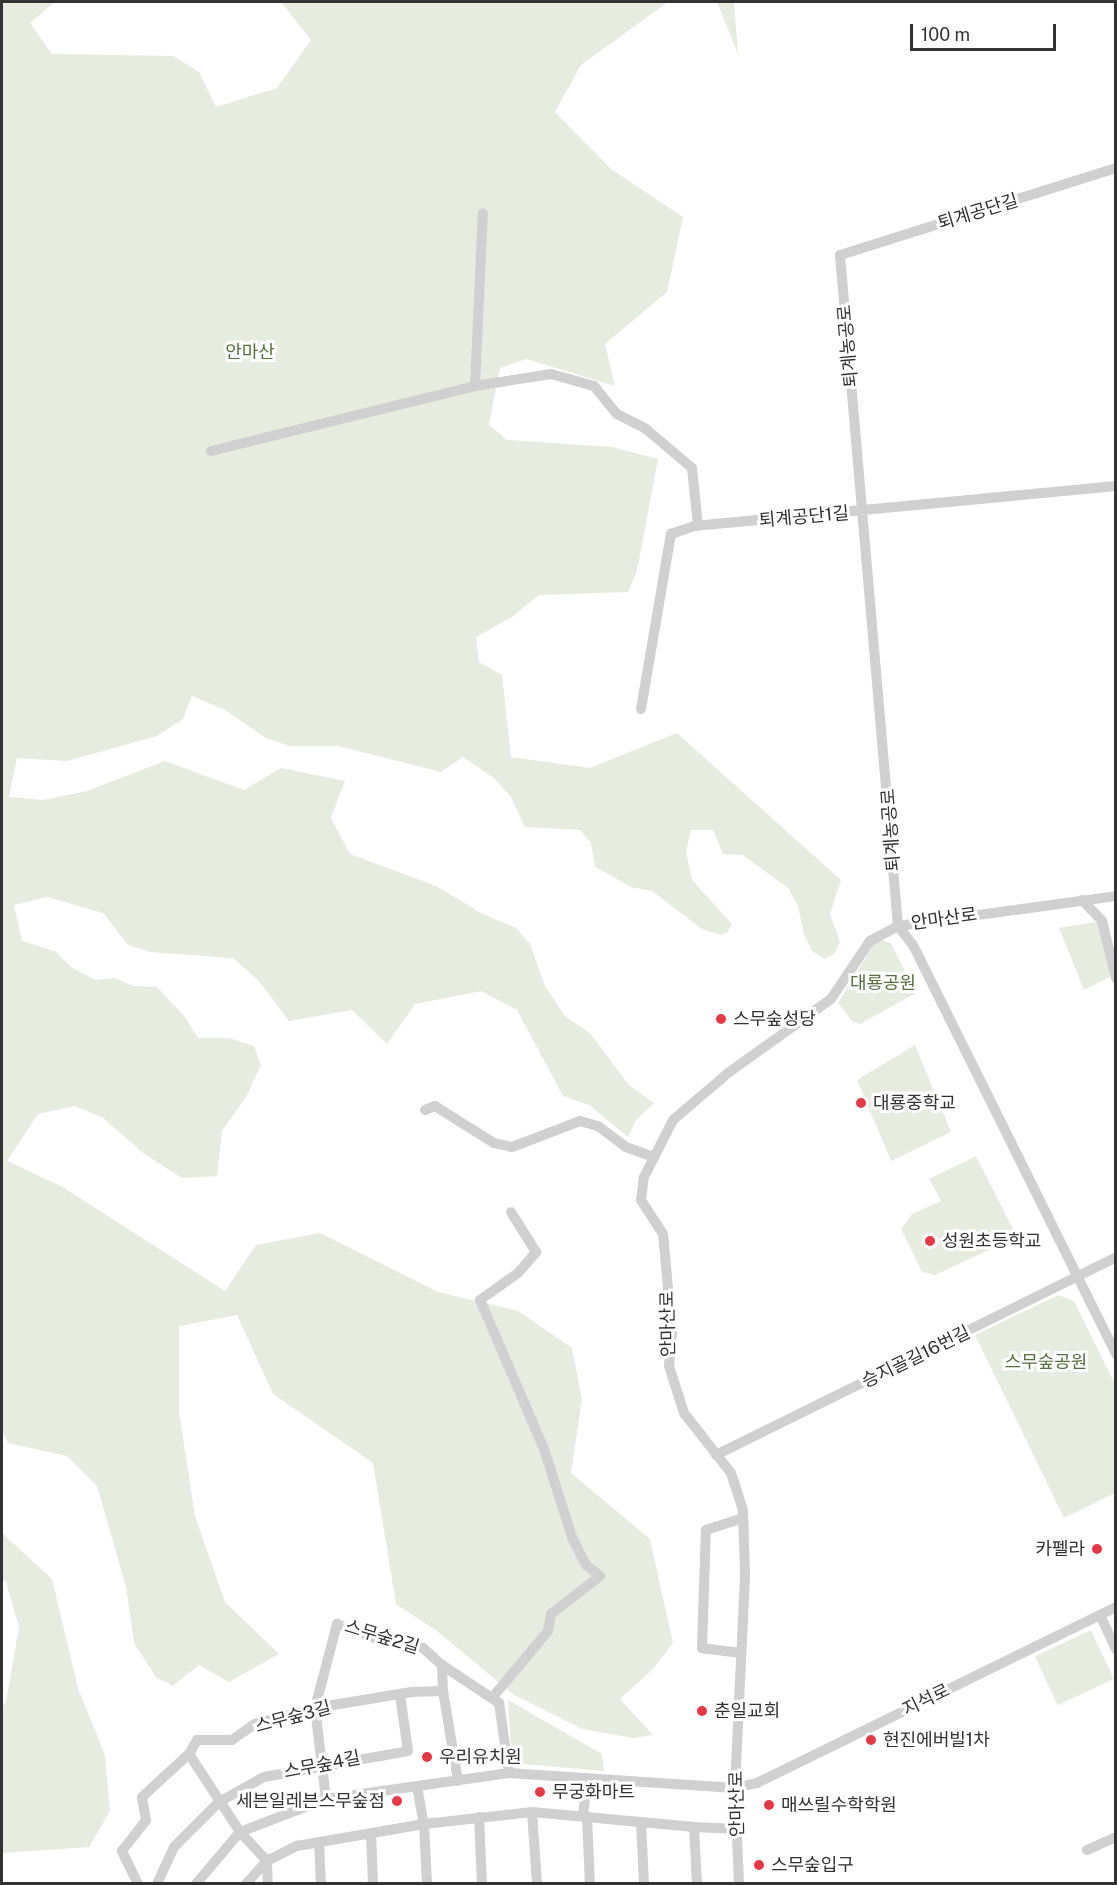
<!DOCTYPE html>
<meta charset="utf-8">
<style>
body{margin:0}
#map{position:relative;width:1117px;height:1885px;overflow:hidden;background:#fff;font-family:"Public Sans","Noto Sans KR",sans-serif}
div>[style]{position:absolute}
.green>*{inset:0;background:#e6ecdf;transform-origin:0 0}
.minor>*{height:10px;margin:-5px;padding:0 5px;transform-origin:5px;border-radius:5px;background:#d0d0d0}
.dots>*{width:16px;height:16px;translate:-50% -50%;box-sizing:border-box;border:3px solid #fff;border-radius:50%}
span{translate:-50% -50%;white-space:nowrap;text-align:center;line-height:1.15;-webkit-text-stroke:6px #fff;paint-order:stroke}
.street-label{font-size:18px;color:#333}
.park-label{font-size:18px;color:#56703f}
.poi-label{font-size:18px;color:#333}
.left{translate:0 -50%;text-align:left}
.right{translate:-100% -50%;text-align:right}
.frame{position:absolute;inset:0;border:3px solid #333;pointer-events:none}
.scale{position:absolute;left:910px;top:24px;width:146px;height:27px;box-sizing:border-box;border:3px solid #333;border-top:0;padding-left:8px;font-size:18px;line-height:21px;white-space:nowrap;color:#333;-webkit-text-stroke:4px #fff;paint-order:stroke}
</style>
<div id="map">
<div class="green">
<i style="clip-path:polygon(2px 2px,55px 2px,30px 23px,52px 54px,173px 56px,199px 72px,216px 107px,277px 88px,311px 40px,281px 2px,668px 2px,581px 65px,555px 112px,611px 169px,683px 217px,667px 292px,605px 344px,615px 386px,526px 359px,500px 368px,489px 425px,507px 440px,612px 447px,658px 459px,637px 571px,628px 592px,539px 595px,512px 617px,476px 637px,479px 662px,502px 675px,511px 757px,590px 768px,677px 733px,841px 880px,830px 914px,840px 942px,834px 954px,825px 959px,812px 951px,804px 935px,798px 906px,788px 888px,743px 855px,723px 854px,713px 830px,691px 830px,686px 852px,692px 880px,732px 924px,728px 932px,721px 935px,702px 929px,652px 891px,631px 887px,595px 867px,591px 843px,580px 830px,525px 827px,511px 797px,495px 779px,463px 757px,441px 772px,338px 746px,290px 746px,266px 738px,225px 710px,192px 696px,183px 719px,157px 736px,67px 761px,17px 758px,9px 797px,43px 800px,87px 791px,165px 761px,244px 790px,281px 768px,345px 781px,331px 818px,350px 854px,436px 886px,481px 913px,516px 928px,530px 944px,545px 986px,565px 1016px,590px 1033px,628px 1084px,654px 1103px,636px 1120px,628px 1137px,589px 1105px,563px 1096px,517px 1010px,481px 991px,415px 1004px,387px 1044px,352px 1010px,289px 1021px,258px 980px,233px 958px,150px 952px,128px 945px,103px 913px,47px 897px,14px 905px,22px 941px,55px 951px,71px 967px,95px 980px,115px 978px,133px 986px,157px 987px,185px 1017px,198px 1038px,229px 1038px,254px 1046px,261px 1065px,246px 1097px,222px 1131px,217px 1176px,182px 1178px,143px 1153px,102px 1117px,75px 1106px,38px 1114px,7px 1161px,61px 1186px,225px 1291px,256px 1245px,320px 1233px,438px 1292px,518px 1311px,572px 1348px,582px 1400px,571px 1473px,650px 1539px,673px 1643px,653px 1669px,620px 1699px,653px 1735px,634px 1738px,582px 1729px,514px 1695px,437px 1631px,396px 1604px,373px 1463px,273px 1394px,237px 1315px,179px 1326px,179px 1411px,195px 1516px,225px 1602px,279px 1654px,229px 1682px,199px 1665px,173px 1686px,156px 1677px,134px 1643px,126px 1587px,97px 1486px,67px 1456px,8px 1443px,2px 1430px)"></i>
<i style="clip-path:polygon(717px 2px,734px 2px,738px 54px)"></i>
<i style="clip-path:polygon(1102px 921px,1114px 975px,1084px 990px,1059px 928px)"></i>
<i style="clip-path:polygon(882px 940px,891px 943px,916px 993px,860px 1024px,852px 1021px,838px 1003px,874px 944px)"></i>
<i style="clip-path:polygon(915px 1045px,951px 1132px,891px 1161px,857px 1080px)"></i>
<i style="clip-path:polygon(976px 1156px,1017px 1237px,935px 1275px,922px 1272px,901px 1229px,912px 1214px,941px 1201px,929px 1179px)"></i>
<i style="clip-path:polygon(1058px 1295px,1074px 1301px,1116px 1386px,1115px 1493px,1064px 1518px,975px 1335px)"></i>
<i style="clip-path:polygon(2px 1533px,52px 1579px,78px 1688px,105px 1755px,110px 1811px,89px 1847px,2px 1853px,2px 1706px,6px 1702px,19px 1627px,6px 1582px,2px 1579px)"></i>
<i style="left:1091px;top:1630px;width:54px;height:62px;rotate:65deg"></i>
<i style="clip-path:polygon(508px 1700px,602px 1754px,604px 1771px,512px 1763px)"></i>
</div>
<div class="minor">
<i style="left:1116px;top:168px;width:289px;rotate:162.5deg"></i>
<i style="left:840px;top:255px;width:674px;rotate:85.06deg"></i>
<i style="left:898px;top:926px;width:24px;rotate:52deg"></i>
<i style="left:913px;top:945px;width:457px;rotate:63.6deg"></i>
<i style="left:475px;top:386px;width:173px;rotate:-87.4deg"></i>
<i style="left:211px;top:451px;width:272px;rotate:-13.8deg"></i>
<i style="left:475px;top:386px;width:77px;rotate:-9deg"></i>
<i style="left:551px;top:374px;width:45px;rotate:15.6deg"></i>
<i style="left:594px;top:386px;width:36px;rotate:51deg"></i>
<i style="left:617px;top:414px;width:33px;rotate:27deg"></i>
<i style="left:646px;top:429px;width:60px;rotate:40.3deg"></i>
<i style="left:692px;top:468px;width:58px;rotate:84.1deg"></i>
<i style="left:641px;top:709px;width:178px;rotate:-80.3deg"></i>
<i style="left:671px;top:534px;width:24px;rotate:-19deg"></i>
<i style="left:694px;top:526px;width:424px;rotate:-5.4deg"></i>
<i style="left:1082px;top:900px;width:29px;rotate:46deg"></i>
<i style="left:1102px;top:921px;width:59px;rotate:76.2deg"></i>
<i style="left:425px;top:1110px;width:11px;rotate:-22deg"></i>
<i style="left:435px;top:1106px;width:70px;rotate:32.1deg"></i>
<i style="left:494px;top:1143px;width:18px;rotate:13deg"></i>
<i style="left:512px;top:1147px;width:73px;rotate:-20.9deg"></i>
<i style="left:580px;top:1121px;width:19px;rotate:16deg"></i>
<i style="left:598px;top:1126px;width:35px;rotate:37deg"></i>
<i style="left:626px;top:1147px;width:30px;rotate:20deg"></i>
<i style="left:716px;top:1455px;width:446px;rotate:-26.3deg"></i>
<i style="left:1100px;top:1615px;width:38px;rotate:65deg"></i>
<i style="left:741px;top:1653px;width:39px;rotate:-173deg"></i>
<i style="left:702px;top:1648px;width:118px;rotate:-88.1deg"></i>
<i style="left:706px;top:1530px;width:39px;rotate:-18deg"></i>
<i style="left:442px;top:1665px;width:26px;rotate:88deg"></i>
<i style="left:492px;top:1698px;width:87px;rotate:-50.1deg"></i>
<i style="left:548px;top:1631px;width:17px;rotate:-80deg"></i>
<i style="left:551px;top:1614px;width:62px;rotate:-37.8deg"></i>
<i style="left:600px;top:1576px;width:18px;rotate:-142deg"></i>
<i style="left:586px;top:1565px;width:28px;rotate:-117deg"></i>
<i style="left:573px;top:1540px;width:96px;rotate:-107.7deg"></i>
<i style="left:544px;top:1449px;width:162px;rotate:-113.2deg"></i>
<i style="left:480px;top:1300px;width:47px;rotate:-35.4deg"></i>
<i style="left:518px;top:1273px;width:28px;rotate:-49deg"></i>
<i style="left:536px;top:1252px;width:47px;rotate:-122deg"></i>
<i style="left:189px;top:1754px;width:93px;rotate:56.8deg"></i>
<i style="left:240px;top:1832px;width:40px;rotate:47deg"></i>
<i style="left:267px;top:1861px;width:23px;rotate:88deg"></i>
<i style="left:417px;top:1786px;width:39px;rotate:80deg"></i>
<i style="left:424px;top:1824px;width:60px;rotate:87.1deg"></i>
<i style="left:326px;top:1799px;width:92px;rotate:-96.9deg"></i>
<i style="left:315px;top:1708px;width:87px;rotate:-75.3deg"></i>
<i style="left:337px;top:1624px;width:43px;rotate:20.6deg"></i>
<i style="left:377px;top:1639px;width:47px;rotate:11.1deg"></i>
<i style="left:423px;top:1648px;width:25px;rotate:42deg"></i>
<i style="left:442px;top:1665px;width:69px;rotate:33.7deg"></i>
<i style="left:499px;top:1703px;width:71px;rotate:81.9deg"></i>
<i style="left:532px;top:1812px;width:72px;rotate:86deg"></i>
<i style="left:583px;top:1816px;width:38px;rotate:-84deg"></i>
<i style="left:587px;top:1816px;width:68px;rotate:87.5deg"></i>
<i style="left:479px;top:1817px;width:67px;rotate:87.4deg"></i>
<i style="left:641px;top:1822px;width:62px;rotate:87.2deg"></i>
<i style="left:694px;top:1827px;width:43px;rotate:2.7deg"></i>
<i style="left:371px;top:1833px;width:51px;rotate:87.8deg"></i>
<i style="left:319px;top:1842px;width:42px;rotate:87.3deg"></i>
<i style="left:1087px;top:1850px;width:32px;rotate:-24deg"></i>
<i style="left:138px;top:1884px;width:37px;rotate:-116deg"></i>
<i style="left:122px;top:1851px;width:39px;rotate:-52deg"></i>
<i style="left:146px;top:1820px;width:23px;rotate:-100deg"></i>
<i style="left:142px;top:1797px;width:64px;rotate:-42.5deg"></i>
<i style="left:189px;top:1754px;width:16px;rotate:-60deg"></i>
<i style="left:197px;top:1740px;width:35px"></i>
<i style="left:232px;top:1740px;width:28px;rotate:-35deg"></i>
<i style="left:255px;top:1724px;width:62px;rotate:-14.9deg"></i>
<i style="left:315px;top:1708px;width:98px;rotate:-9.4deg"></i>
<i style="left:412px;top:1692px;width:31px;rotate:-2deg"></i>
<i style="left:443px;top:1691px;width:91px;rotate:80.5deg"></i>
<i style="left:157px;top:1884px;width:41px;rotate:-65.3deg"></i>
<i style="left:174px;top:1847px;width:64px;rotate:-45deg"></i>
<i style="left:219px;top:1802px;width:51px;rotate:-29.1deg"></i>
<i style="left:264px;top:1777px;width:146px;rotate:-10.2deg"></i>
<i style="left:408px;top:1751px;width:57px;rotate:-98.1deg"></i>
<i style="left:196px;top:1884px;width:68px;rotate:-49.8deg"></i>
<i style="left:240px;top:1832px;width:92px;rotate:-21deg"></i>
<i style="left:326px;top:1799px;width:185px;rotate:-8.1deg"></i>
<i style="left:509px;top:1773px;width:226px;rotate:3.8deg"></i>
<i style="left:735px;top:1788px;width:23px;rotate:-13deg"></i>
<i style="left:757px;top:1783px;width:400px;rotate:-26.1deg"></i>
<i style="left:246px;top:1884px;width:31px;rotate:-48deg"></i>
<i style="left:267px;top:1861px;width:34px;rotate:-27deg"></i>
<i style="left:297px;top:1846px;width:129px;rotate:-9.8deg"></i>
<i style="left:424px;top:1824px;width:109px;rotate:-6.3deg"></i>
<i style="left:532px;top:1812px;width:163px;rotate:5.3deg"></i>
<i style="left:694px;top:1827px;width:57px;rotate:87deg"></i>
<i style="left:739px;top:1884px;width:96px;rotate:-92.4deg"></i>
<i style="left:735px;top:1788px;width:215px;rotate:-87.3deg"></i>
<i style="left:745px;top:1573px;width:63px;rotate:-91.8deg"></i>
<i style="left:743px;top:1510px;width:39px;rotate:-108deg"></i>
<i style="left:731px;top:1473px;width:76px;rotate:-128.1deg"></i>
<i style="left:684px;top:1413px;width:49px;rotate:-107.7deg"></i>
<i style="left:669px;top:1366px;width:34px;rotate:-85deg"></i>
<i style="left:672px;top:1332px;width:98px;rotate:-95.2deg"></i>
<i style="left:663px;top:1234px;width:40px;rotate:-122.9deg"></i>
<i style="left:641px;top:1200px;width:23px;rotate:-83deg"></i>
<i style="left:644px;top:1177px;width:64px;rotate:-63deg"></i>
<i style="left:673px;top:1120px;width:72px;rotate:-40.5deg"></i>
<i style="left:728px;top:1073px;width:127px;rotate:-35.7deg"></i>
<i style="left:831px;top:999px;width:70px;rotate:-56.1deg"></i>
<i style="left:870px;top:941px;width:32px;rotate:-28deg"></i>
<i style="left:898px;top:926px;width:220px;rotate:-7.8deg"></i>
</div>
<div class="dots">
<i style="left:721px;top:1019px;background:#e63946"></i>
<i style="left:861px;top:1103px;background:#e63946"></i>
<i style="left:930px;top:1241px;background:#e63946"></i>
<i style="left:1097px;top:1549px;background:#e63946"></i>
<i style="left:702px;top:1711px;background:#e63946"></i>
<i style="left:871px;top:1740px;background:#e63946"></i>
<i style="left:427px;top:1757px;background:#e63946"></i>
<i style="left:540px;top:1792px;background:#e63946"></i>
<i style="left:397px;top:1801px;background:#e63946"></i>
<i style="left:769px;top:1805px;background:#e63946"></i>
<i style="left:759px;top:1865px;background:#e63946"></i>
</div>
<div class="street-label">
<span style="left:978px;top:212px;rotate:-17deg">퇴계공단길</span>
<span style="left:848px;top:346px;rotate:-95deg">퇴계농공로</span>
<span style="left:804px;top:517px;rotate:-5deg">퇴계공단1길</span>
<span style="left:891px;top:830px;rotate:-94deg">퇴계농공로</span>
<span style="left:944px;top:919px;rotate:-8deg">안마산로</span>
<span style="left:668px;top:1324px;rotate:-91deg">안마산로</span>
<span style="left:916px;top:1357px;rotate:-26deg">승지골길16번길</span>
<span style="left:382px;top:1637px;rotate:17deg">스무숲2길</span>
<span style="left:926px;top:1700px;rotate:-26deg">지석로</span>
<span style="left:293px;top:1717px;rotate:-15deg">스무숲3길</span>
<span style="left:322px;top:1765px;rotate:-11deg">스무숲4길</span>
<span style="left:737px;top:1804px;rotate:-91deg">안마산로</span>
</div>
<div class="park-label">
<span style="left:250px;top:352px">안마산</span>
<span style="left:883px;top:983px">대룡공원</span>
<span style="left:1046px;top:1362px">스무숲공원</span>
</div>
<div class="poi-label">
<span class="left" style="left:733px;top:1019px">스무숲성당</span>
<span class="left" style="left:873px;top:1103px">대룡중학교</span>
<span class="left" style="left:942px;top:1241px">성원초등학교</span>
<span class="right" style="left:1085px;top:1549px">카펠라</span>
<span class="left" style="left:714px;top:1711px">춘일교회</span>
<span class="left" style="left:883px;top:1740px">현진에버빌1차</span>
<span class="left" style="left:439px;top:1757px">우리유치원</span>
<span class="left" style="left:552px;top:1792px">무궁화마트</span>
<span class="right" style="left:385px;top:1801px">세븐일레븐스무숲점</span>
<span class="left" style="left:781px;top:1805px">매쓰릴수학학원</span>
<span class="left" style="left:771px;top:1865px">스무숲입구</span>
</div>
<div class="frame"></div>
<div class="scale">100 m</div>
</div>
